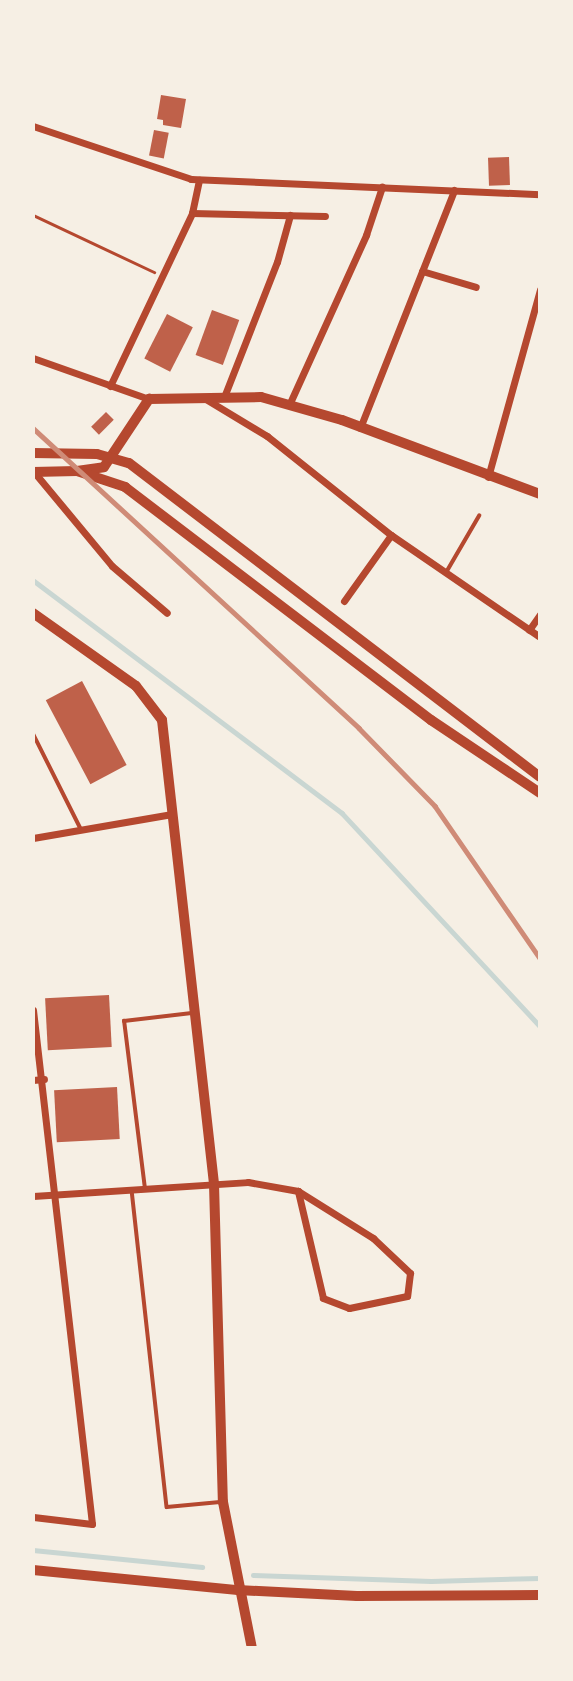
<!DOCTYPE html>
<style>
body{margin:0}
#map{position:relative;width:573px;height:1681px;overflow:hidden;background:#f6efe4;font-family:Ubuntu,sans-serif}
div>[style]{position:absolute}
.stream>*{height:4.5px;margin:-2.25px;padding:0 2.25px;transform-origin:2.25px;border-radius:2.25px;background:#c9d6d2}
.building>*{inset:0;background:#bf614a;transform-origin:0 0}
.path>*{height:2.5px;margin:-1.25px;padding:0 1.25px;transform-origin:1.25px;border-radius:1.25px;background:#b5482f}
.service>*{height:3.5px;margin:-1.75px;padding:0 1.75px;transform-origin:1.75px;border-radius:1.75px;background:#b5482f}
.minor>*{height:7px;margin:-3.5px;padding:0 3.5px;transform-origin:3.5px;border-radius:3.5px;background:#b5482f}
.tertiary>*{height:10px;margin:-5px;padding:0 5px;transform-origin:5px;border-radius:5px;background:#b5482f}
.secondary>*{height:10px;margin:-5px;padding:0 5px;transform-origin:5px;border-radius:5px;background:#b5482f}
.rail>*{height:4.5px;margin:-2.25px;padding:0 2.25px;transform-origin:2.25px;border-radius:2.25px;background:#cf8b77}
span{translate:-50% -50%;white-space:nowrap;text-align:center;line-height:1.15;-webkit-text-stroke:5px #f6efe4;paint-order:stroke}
.frame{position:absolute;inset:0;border:35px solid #f6efe4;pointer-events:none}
</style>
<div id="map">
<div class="stream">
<i style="left:33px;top:580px;width:387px;rotate:37deg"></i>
<i style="left:342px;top:813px;width:291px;rotate:47.1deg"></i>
<i style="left:33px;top:1550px;width:170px;rotate:5.7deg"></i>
<i style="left:253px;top:1575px;width:178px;rotate:1.9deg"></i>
<i style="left:431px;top:1581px;width:109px;rotate:-1.6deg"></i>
</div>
<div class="building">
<i style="clip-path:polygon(161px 95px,186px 99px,181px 128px,163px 125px,163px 120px,157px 119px)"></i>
<i style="left:154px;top:130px;width:15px;height:26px;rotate:11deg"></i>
<i style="left:509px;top:157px;width:28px;height:21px;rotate:88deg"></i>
<i style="left:212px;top:310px;width:29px;height:48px;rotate:20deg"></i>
<i style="left:167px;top:314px;width:29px;height:50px;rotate:27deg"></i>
<i style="left:106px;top:412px;width:11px;height:21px;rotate:45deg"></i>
<i style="left:82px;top:681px;width:95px;height:41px;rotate:62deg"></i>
<i style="left:109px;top:995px;width:52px;height:64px;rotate:87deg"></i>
<i style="left:117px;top:1087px;width:52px;height:63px;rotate:87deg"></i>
</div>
<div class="path">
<i style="left:33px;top:215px;width:134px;rotate:25.2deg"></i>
</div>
<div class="service">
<i style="left:447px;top:571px;width:64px;rotate:-59.8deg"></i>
<i style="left:33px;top:733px;width:107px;rotate:63.4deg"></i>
<i style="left:145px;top:1189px;width:169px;rotate:-97.1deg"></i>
<i style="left:124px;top:1021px;width:68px;rotate:-6.7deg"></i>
<i style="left:132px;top:1190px;width:319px;rotate:83.7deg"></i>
<i style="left:167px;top:1507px;width:53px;rotate:-5.4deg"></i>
</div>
<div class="minor">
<i style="left:33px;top:126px;width:167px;rotate:18.5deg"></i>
<i style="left:191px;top:179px;width:349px;rotate:2.5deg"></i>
<i style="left:192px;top:213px;width:133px;rotate:1.3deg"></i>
<i style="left:422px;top:271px;width:56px;rotate:16.5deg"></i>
<i style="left:33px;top:358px;width:123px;rotate:19.5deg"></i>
<i style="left:110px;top:386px;width:191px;rotate:-64.6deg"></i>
<i style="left:192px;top:213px;width:34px;rotate:-78deg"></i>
<i style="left:224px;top:397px;width:145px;rotate:-68.6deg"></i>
<i style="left:277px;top:262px;width:49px;rotate:-74.5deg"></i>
<i style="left:204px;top:398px;width:74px;rotate:31.1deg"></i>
<i style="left:267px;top:436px;width:159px;rotate:38.6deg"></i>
<i style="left:391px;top:535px;width:181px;rotate:34.4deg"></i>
<i style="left:289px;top:405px;width:187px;rotate:-65.6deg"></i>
<i style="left:366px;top:235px;width:51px;rotate:-71.6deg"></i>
<i style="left:360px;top:428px;width:256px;rotate:-68.4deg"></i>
<i style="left:34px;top:472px;width:122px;rotate:50.3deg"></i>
<i style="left:112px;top:566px;width:72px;rotate:40.5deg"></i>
<i style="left:488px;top:477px;width:195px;rotate:-74.5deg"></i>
<i style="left:344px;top:601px;width:81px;rotate:-54.5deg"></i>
<i style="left:529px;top:630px;width:19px;rotate:-55deg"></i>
<i style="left:33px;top:838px;width:141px;rotate:-9.8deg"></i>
<i style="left:33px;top:1010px;width:517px;rotate:83.45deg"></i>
<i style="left:92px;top:1524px;width:59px;rotate:-173.2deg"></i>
<i style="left:33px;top:1080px;width:11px;rotate:-5deg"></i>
<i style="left:33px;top:1196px;width:215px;rotate:-3.7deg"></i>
<i style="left:248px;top:1182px;width:51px;rotate:10.2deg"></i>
<i style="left:298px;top:1191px;width:89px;rotate:32.1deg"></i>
<i style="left:373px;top:1238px;width:51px;rotate:43.4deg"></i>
<i style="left:410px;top:1273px;width:23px;rotate:97deg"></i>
<i style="left:407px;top:1296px;width:59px;rotate:168.3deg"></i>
<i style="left:349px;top:1308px;width:28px;rotate:-159deg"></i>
<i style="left:323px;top:1298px;width:110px;rotate:-103.2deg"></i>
</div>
<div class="tertiary">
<i style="left:77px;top:471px;width:27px;rotate:-8deg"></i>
<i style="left:104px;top:467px;width:82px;rotate:-56.5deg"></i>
<i style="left:149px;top:399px;width:112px;rotate:-1deg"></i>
<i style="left:261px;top:397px;width:84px;rotate:15.9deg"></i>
<i style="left:342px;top:420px;width:211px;rotate:20.5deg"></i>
<i style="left:33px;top:613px;width:126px;rotate:35.3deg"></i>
<i style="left:136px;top:686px;width:43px;rotate:52.6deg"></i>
<i style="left:162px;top:720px;width:467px;rotate:83.6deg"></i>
<i style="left:214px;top:1184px;width:318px;rotate:88.4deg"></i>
<i style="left:223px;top:1502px;width:149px;rotate:78.8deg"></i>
<i style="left:33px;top:1570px;width:206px;rotate:5.6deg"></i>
<i style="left:238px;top:1590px;width:119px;rotate:2.9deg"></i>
<i style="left:357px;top:1596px;width:183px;rotate:-0.3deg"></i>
</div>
<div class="secondary">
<i style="left:33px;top:453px;width:64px;rotate:0.9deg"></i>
<i style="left:97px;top:454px;width:33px;rotate:16deg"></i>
<i style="left:129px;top:463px;width:517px;rotate:37.38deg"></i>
<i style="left:33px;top:472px;width:44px;rotate:-1.3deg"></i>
<i style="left:77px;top:471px;width:51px;rotate:18.4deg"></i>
<i style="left:125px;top:487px;width:385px;rotate:37.3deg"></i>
<i style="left:431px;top:720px;width:131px;rotate:33.8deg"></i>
</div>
<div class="rail">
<i style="left:33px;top:428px;width:443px;rotate:42.6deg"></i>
<i style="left:359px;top:728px;width:109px;rotate:45.7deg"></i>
<i style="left:435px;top:806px;width:185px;rotate:55.4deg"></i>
</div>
<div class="frame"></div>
</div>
